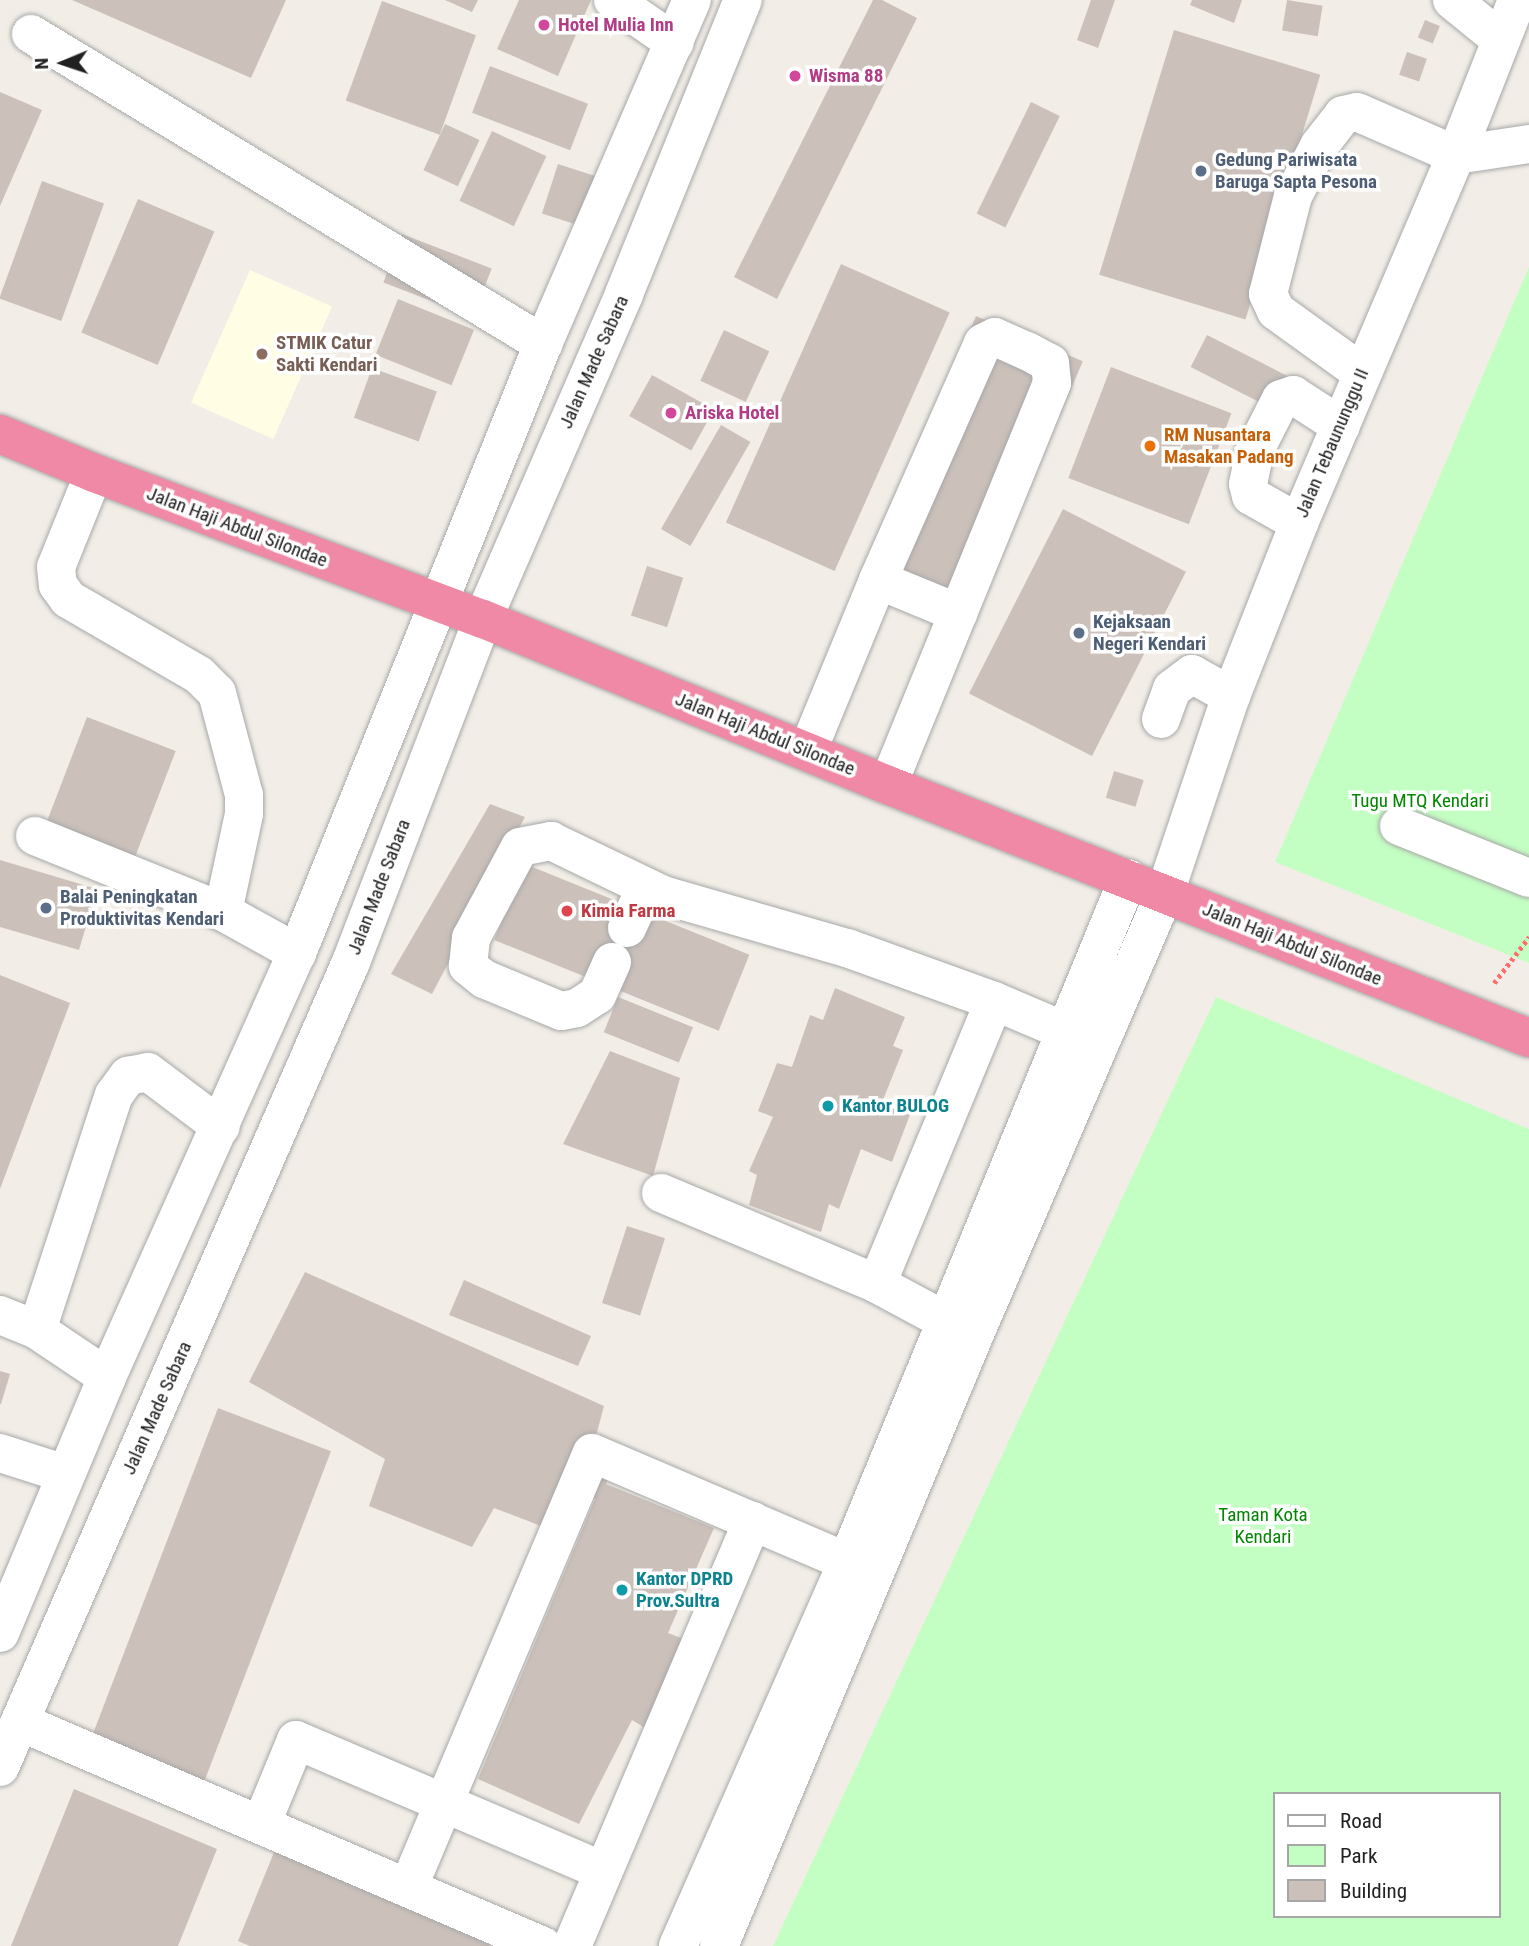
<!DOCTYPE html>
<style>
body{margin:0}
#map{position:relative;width:1529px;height:1946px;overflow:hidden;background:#f2eee7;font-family:"Roboto Condensed",sans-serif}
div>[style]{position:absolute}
.education>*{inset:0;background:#fffde4;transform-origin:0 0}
.park>*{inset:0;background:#c3fec2}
.building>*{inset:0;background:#cbc0ba;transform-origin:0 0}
.path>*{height:4.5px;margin-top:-2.25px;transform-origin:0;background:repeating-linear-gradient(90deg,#ff6e6c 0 3.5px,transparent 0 7px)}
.roads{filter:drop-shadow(0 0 2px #a8a8a8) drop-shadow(0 0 2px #a8a8a8)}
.minor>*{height:38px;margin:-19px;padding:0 19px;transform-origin:19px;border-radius:19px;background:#fff}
.highway>*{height:38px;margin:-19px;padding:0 19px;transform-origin:19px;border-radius:19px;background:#ef89a6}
.dots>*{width:19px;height:19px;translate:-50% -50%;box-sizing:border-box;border:4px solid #fff;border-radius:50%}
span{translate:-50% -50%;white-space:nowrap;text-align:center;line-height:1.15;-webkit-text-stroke:7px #fff;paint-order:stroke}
.hotel-label{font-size:19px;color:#b23c85;font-weight:700}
.left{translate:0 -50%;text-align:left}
.service-label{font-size:19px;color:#4e5e75;font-weight:700}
.education-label{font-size:19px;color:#785e54;font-weight:700}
.street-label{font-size:19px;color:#212121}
.food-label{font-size:19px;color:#c56008;font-weight:700}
.park-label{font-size:19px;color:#038703}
.health-label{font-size:19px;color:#be3a42;font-weight:700}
.culture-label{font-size:19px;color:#0d838f;font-weight:700}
.legend{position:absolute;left:1273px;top:1792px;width:228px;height:126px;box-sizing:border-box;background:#fff;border:2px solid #a6a6a6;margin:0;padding:9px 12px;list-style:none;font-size:21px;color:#212121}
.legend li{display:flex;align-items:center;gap:14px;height:35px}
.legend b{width:35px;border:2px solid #a6a6a6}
.north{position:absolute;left:28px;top:28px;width:70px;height:70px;-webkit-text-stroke:5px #fff;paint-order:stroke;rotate:268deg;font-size:19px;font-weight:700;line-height:28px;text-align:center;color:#212121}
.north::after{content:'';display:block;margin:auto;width:24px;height:32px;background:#212121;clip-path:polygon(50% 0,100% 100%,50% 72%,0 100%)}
</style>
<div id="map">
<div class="education">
<i style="left:250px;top:270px;width:90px;height:145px;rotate:24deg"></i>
</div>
<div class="park">
<i style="clip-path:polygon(1529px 267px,1529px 963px,1275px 862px)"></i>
<i style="clip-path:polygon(evenodd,1216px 997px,1529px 1129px,1529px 1946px,773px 1946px,1216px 997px,1275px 1794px,1499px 1794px,1499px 1916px,1275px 1916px,1275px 1794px)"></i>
</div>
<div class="building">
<i style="clip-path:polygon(72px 0,286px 0,251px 78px)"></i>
<i style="clip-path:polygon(445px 0,478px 0,472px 12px)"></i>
<i style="clip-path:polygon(519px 0,591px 0,558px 76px,497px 49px)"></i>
<i style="clip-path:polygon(873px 0,882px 0,917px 18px,777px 299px,734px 277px)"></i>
<i style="clip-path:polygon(1091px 0,1115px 0,1098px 48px,1077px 40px)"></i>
<i style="clip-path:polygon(1192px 0,1242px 0,1234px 23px,1190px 5px)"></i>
<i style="left:1287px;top:0;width:36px;height:31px;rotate:9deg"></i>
<i style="left:382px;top:1px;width:100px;height:106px;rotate:20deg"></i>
<i style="left:1425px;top:20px;width:16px;height:19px;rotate:22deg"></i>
<i style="left:1174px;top:30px;width:153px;height:256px;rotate:17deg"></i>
<i style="left:1407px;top:52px;width:21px;height:24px;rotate:19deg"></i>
<i style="left:490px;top:66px;width:105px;height:50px;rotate:21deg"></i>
<i style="clip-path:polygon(0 92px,42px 110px,0 206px)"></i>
<i style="left:1031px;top:102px;width:32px;height:124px;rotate:26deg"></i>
<i style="left:445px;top:124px;width:38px;height:51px;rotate:25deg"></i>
<i style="left:492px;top:131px;width:60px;height:77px;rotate:25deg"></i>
<i style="left:558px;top:164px;width:39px;height:52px;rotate:18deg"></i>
<i style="left:42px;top:181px;width:66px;height:125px;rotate:20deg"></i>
<i style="left:138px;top:199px;width:83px;height:145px;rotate:23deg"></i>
<i style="left:402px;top:234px;width:96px;height:52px;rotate:21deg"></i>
<i style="left:841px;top:264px;width:119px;height:283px;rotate:24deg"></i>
<i style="left:398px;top:299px;width:82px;height:60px;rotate:22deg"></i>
<i style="left:976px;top:316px;width:116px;height:267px;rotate:23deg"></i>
<i style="left:724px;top:330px;width:50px;height:56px;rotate:25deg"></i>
<i style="left:1207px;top:335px;width:89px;height:36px;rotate:27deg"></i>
<i style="left:1111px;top:367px;width:129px;height:119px;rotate:21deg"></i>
<i style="left:372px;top:368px;width:69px;height:53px;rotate:20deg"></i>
<i style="left:652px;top:375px;width:71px;height:47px;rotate:29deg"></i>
<i style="left:721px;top:425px;width:34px;height:120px;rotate:30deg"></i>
<i style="left:1063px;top:509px;width:138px;height:207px;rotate:27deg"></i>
<i style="left:647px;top:566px;width:38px;height:52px;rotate:18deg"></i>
<i style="left:87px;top:717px;width:95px;height:117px;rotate:21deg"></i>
<i style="left:1114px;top:771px;width:31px;height:28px;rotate:17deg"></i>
<i style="clip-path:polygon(490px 804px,525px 817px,432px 994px,391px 974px)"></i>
<i style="clip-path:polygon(0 860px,97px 889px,79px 950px,0 927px)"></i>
<i style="left:525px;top:864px;width:242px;height:82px;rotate:22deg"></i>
<i style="clip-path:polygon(0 975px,70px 1003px,0 1189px)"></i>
<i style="clip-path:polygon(835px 988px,905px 1017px,893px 1046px,903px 1050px,883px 1100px,911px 1112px,892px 1162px,861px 1149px,839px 1209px,829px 1204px,821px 1232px,749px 1205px,757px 1175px,749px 1171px,773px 1117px,758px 1111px,777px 1063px,792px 1067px,810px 1015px,823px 1020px)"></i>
<i style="left:618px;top:997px;width:81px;height:38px;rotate:22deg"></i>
<i style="clip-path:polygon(610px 1051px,680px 1078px,653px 1176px,563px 1144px)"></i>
<i style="left:627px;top:1226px;width:40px;height:81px;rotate:18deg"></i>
<i style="clip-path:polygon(305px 1272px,604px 1406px,592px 1451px,616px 1459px,606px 1484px,714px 1528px,668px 1633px,705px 1647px,663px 1739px,632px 1720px,579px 1824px,478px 1779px,595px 1499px,566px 1484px,549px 1529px,494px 1508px,472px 1547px,369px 1506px,385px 1459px,249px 1382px)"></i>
<i style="clip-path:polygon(464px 1280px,591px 1336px,578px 1366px,449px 1315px)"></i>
<i style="clip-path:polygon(0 1371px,10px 1374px,1px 1404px,0 1404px)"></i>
<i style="left:218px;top:1408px;width:121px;height:364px;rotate:21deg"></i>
<i style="clip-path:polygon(74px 1789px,217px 1849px,178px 1946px,11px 1946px)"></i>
<i style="clip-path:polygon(277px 1845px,492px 1939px,489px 1946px,250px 1946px,238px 1941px)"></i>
</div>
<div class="path">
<i style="left:1494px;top:983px;width:58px;rotate:-52.7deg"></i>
</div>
<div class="roads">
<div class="minor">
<i style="left:613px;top:0;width:75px;rotate:34.7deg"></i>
<i style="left:1452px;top:0;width:63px;rotate:39.2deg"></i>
<i style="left:31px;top:34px;width:599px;rotate:31.19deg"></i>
<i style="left:1362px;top:373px;width:106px;rotate:-144.2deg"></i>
<i style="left:1276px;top:311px;width:19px;rotate:-115deg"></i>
<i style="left:1268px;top:294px;width:101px;rotate:-75.7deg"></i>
<i style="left:1293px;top:196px;width:56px;rotate:-62.5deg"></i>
<i style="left:1319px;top:146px;width:39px;rotate:-52deg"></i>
<i style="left:1343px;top:115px;width:14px;rotate:-12deg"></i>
<i style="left:1357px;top:112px;width:108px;rotate:23.5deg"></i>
<i style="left:1456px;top:155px;width:74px;rotate:-8.6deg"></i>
<i style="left:94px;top:473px;width:101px;rotate:112deg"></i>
<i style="left:56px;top:567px;width:18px;rotate:84deg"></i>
<i style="left:58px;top:585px;width:17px;rotate:54deg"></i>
<i style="left:68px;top:599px;width:151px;rotate:30.1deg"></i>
<i style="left:199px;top:675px;width:25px;rotate:45deg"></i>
<i style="left:217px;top:693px;width:106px;rotate:75.2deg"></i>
<i style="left:244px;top:795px;width:19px;rotate:90deg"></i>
<i style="left:244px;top:814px;width:100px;rotate:102.1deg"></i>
<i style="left:223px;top:912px;width:85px;rotate:29deg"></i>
<i style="left:1299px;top:523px;width:55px;rotate:-150.6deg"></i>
<i style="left:1251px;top:496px;width:12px;rotate:-104deg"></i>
<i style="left:1248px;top:484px;width:35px;rotate:-78deg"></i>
<i style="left:1255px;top:450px;width:57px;rotate:-63deg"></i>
<i style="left:1281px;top:399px;width:13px;rotate:-18deg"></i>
<i style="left:1293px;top:395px;width:57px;rotate:32.9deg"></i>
<i style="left:878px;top:580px;width:87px;rotate:22.4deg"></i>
<i style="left:1161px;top:719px;width:32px;rotate:-70deg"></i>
<i style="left:1172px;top:689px;width:25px;rotate:-37deg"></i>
<i style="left:1192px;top:674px;width:45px;rotate:29.4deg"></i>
<i style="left:808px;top:750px;width:184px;rotate:-67.6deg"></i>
<i style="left:878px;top:580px;width:259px;rotate:-66.1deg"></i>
<i style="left:983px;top:343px;width:13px;rotate:-27deg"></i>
<i style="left:995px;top:337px;width:35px;rotate:24deg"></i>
<i style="left:1027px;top:351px;width:26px;rotate:28deg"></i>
<i style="left:1050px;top:363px;width:20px;rotate:84deg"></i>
<i style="left:1052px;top:383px;width:434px;rotate:112.2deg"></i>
<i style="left:1399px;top:826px;width:140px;rotate:21.8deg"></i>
<i style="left:35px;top:836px;width:203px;rotate:22deg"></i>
<i style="left:627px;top:928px;width:45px;rotate:-65.1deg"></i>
<i style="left:612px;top:962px;width:36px;rotate:114deg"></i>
<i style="left:597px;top:995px;width:24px;rotate:147deg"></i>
<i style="left:577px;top:1008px;width:16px;rotate:169deg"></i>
<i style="left:561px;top:1011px;width:83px;rotate:-157.4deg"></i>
<i style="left:484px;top:979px;width:21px;rotate:-141deg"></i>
<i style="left:468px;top:966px;width:28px;rotate:-84deg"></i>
<i style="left:471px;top:938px;width:103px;rotate:-61.7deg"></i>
<i style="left:520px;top:847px;width:32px;rotate:-11deg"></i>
<i style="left:551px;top:841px;width:124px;rotate:25.7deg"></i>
<i style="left:663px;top:895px;width:191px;rotate:16.1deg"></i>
<i style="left:847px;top:948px;width:156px;rotate:19.8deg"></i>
<i style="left:994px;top:1001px;width:79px;rotate:23deg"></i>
<i style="left:661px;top:1193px;width:234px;rotate:22.8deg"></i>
<i style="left:877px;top:1284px;width:76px;rotate:28.2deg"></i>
<i style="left:877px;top:1284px;width:306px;rotate:-67.5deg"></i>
<i style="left:0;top:1315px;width:40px;rotate:22deg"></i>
<i style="left:107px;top:1377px;width:84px;rotate:-146.1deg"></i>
<i style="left:37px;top:1330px;width:247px;rotate:-71.9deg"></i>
<i style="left:114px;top:1095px;width:24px;rotate:-54deg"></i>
<i style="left:128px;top:1076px;width:20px;rotate:-11deg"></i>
<i style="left:148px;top:1072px;width:91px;rotate:37deg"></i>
<i style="left:0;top:1453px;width:69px;rotate:17.7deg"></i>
<i style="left:0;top:1633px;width:277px;rotate:-67.3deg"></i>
<i style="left:107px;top:1377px;width:465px;rotate:-65.9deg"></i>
<i style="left:297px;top:953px;width:657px;rotate:-68deg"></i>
<i style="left:543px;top:344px;width:375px;rotate:-66.6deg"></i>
<i style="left:20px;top:1722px;width:569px;rotate:23.19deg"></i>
<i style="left:0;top:1767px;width:878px;rotate:-66.44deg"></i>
<i style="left:351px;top:962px;width:368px;rotate:-69deg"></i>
<i style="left:483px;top:619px;width:354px;rotate:-66.5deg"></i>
<i style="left:624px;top:294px;width:317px;rotate:-68deg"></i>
<i style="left:261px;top:1825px;width:92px;rotate:-67.6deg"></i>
<i style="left:296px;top:1740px;width:334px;rotate:23.1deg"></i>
<i style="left:408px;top:1888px;width:472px;rotate:-67.1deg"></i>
<i style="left:592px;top:1453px;width:277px;rotate:23.1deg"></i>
<i style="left:572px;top:1946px;width:462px;rotate:-67deg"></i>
<i style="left:678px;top:1946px;width:420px;rotate:-66.2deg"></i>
<i style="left:847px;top:1562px;width:739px;rotate:-67.64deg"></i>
<i style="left:719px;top:1946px;width:661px;rotate:-67.31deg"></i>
<i style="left:974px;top:1336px;width:482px;rotate:-66.7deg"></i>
<i style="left:1165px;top:893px;width:208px;rotate:-71.5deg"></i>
<i style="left:1231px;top:696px;width:186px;rotate:-68.5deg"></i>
<i style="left:1299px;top:523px;width:400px;rotate:-66.9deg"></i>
<i style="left:1456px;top:155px;width:167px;rotate:-68.5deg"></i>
</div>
<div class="highway">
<i style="left:0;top:434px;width:102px;rotate:22.5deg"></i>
<i style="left:94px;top:473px;width:415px;rotate:20.6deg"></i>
<i style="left:483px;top:619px;width:438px;rotate:22.3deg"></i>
<i style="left:888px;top:785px;width:689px;rotate:21.54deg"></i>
</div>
</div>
<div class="dots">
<i style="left:544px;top:25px;background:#d1479c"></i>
<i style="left:795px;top:76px;background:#d1479c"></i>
<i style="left:1201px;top:171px;background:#5c6f8a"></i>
<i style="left:262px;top:354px;background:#8d6e63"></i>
<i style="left:671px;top:413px;background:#d1479c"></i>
<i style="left:1150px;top:446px;background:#e8710a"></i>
<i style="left:1079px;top:633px;background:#5c6f8a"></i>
<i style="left:46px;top:908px;background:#5c6f8a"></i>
<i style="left:567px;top:911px;background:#e0444e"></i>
<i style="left:828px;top:1106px;background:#0f9aa8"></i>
<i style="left:622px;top:1590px;background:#0f9aa8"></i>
</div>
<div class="hotel-label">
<span class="left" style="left:558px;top:25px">Hotel Mulia Inn</span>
<span class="left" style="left:809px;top:76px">Wisma 88</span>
<span class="left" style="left:685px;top:413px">Ariska Hotel</span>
</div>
<div class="service-label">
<span class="left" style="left:1215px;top:171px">Gedung Pariwisata<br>Baruga Sapta Pesona</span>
<span class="left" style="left:1093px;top:633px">Kejaksaan<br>Negeri Kendari</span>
<span class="left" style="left:60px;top:908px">Balai Peningkatan<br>Produktivitas Kendari</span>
</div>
<div class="education-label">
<span class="left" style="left:276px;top:354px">STMIK Catur<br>Sakti Kendari</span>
</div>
<div class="street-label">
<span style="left:594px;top:362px;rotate:-66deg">Jalan Made Sabara</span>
<span style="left:1332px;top:443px;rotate:-67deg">Jalan Tebaununggu II</span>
<span style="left:237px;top:527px;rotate:21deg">Jalan Haji Abdul Silondae</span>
<span style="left:765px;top:734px;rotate:22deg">Jalan Haji Abdul Silondae</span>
<span style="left:379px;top:887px;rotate:-69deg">Jalan Made Sabara</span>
<span style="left:1292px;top:944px;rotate:22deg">Jalan Haji Abdul Silondae</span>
<span style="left:157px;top:1408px;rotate:-66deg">Jalan Made Sabara</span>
</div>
<div class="food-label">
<span class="left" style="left:1164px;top:446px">RM Nusantara<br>Masakan Padang</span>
</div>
<div class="park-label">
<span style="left:1420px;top:801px">Tugu MTQ Kendari</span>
<span style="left:1263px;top:1526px">Taman Kota<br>Kendari</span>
</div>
<div class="health-label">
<span class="left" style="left:581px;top:911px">Kimia Farma</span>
</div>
<div class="culture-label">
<span class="left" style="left:842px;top:1106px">Kantor BULOG</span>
<span class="left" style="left:636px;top:1590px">Kantor DPRD<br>Prov.Sultra</span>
</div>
<ul class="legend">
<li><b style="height:9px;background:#fff"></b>Road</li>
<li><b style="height:19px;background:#c3fec2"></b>Park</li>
<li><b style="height:19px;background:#cbc0ba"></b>Building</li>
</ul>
<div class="north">N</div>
</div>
